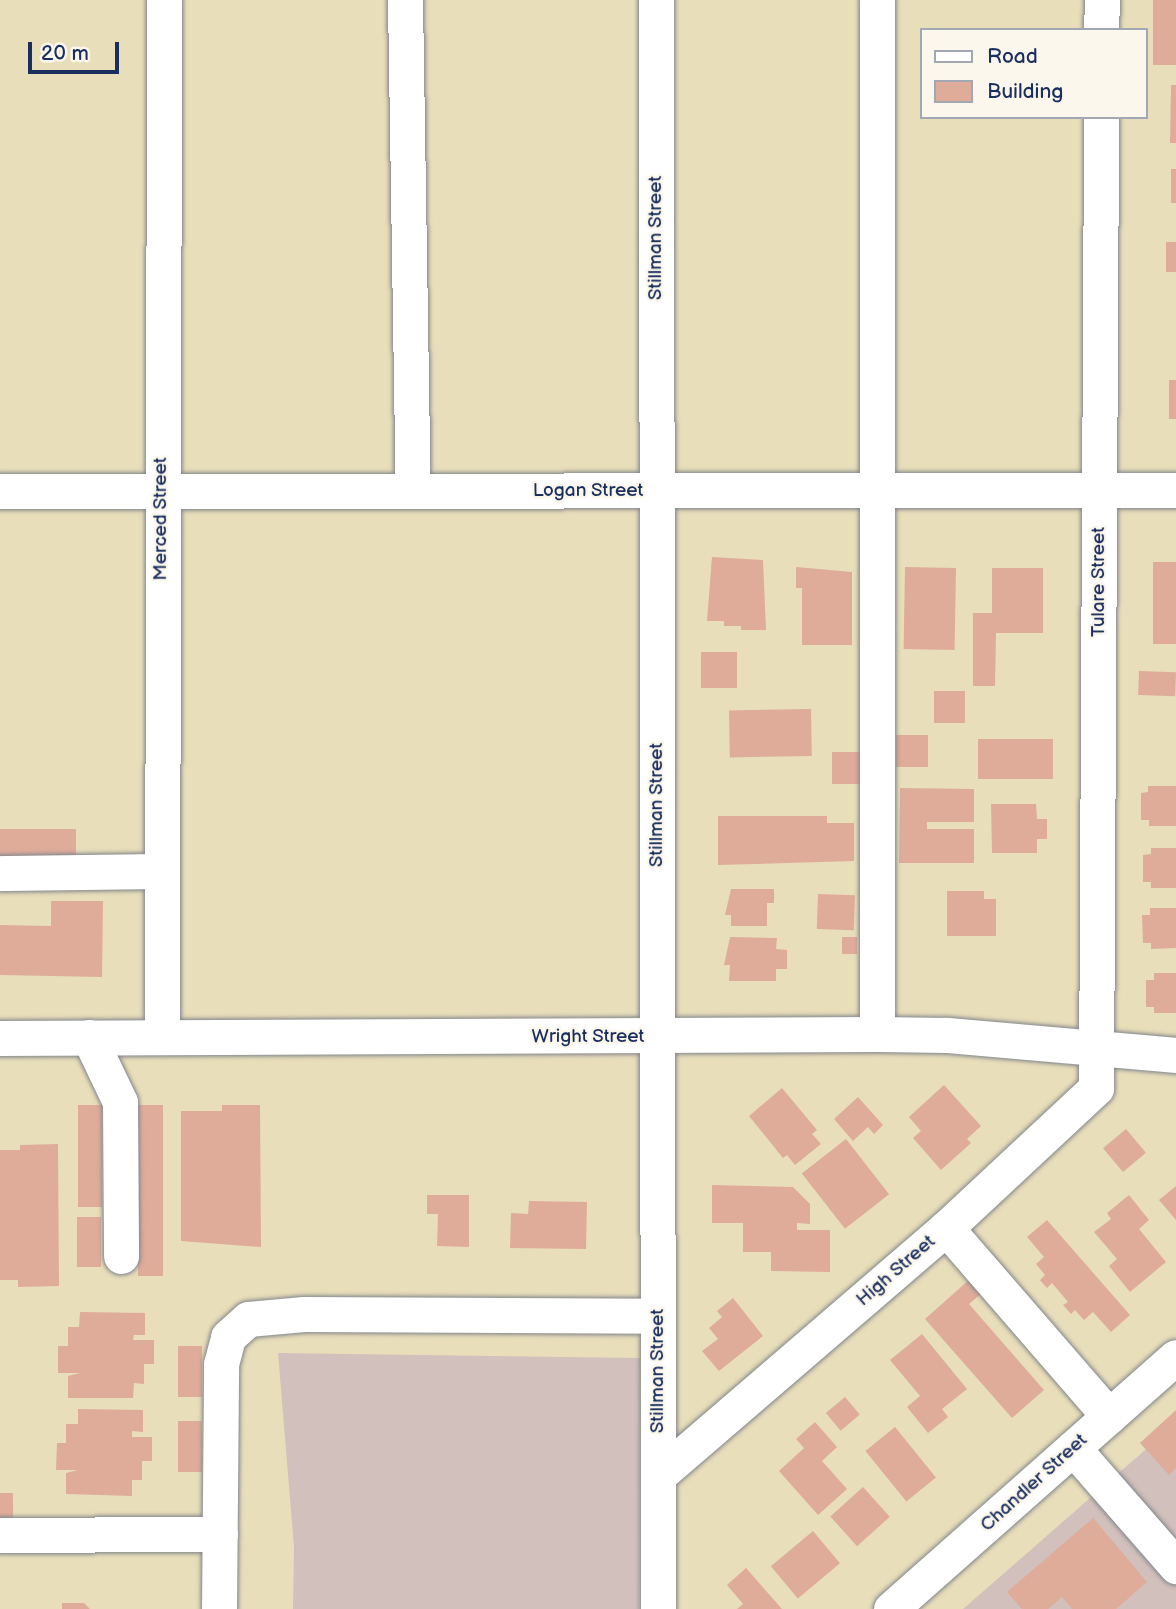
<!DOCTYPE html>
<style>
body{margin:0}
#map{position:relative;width:1176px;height:1609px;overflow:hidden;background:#e8deba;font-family:"Balsamiq Sans",sans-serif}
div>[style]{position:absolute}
.industrial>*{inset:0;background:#d1c0bc}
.building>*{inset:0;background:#dfac9a;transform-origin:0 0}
.roads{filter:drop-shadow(0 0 2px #82868c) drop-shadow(0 0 2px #82868c)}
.minor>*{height:35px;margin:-17.5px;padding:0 17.5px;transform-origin:17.5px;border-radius:17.5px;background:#fff}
span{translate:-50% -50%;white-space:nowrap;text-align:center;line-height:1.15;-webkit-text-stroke:5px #fbf7ec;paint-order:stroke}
.street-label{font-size:19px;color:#1b2f5e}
.legend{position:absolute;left:920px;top:28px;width:228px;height:91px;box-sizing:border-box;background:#fbf7ec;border:2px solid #a1a7b3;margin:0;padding:9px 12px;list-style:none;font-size:21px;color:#1b2f5e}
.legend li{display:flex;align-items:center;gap:14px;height:35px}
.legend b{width:35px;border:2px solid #a1a7b3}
.scale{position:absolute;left:28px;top:42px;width:91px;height:32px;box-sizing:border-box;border:4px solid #1b2f5e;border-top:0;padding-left:9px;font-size:21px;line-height:24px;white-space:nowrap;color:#1b2f5e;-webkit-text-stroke:5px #fbf7ec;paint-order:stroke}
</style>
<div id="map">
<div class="industrial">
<i style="clip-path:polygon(278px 1353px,640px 1358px,639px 1609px,293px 1609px,294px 1547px)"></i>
<i style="clip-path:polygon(1176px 1423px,1176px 1609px,963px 1609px)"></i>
</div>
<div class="building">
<i style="left:1153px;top:0;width:23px;height:65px"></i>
<i style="clip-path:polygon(1171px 85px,1176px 85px,1176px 143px,1170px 143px)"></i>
<i style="left:1171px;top:169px;width:5px;height:34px"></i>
<i style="left:1166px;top:242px;width:10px;height:30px"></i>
<i style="left:1169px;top:380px;width:7px;height:39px"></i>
<i style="clip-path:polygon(712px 557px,763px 560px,766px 630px,741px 630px,741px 626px,724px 626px,724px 621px,707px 621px)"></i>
<i style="left:1153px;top:562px;width:23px;height:82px"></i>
<i style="clip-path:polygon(796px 567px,852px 572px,852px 645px,802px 645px,802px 588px,796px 588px)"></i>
<i style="left:905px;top:567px;width:51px;height:82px;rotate:1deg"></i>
<i style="clip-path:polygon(992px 568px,1043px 568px,1043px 633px,996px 633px,995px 686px,973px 686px,973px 613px,992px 613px)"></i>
<i style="left:701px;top:652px;width:36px;height:36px"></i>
<i style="left:1139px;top:671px;width:37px;height:24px;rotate:2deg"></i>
<i style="left:934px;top:691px;width:31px;height:32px"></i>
<i style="left:811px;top:709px;width:47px;height:82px;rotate:89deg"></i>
<i style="left:896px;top:735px;width:32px;height:32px"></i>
<i style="left:1053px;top:739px;width:40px;height:75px;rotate:90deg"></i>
<i style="left:832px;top:752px;width:32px;height:32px"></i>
<i style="clip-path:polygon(1148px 786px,1176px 786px,1176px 826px,1149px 826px,1149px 820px,1141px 820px,1141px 793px,1148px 792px)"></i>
<i style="clip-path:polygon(900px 788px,974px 789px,974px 822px,927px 822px,927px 829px,974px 829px,974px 863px,899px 863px)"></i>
<i style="clip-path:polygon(991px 804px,1036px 804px,1037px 819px,1047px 819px,1047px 839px,1037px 839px,1037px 853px,992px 853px)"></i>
<i style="clip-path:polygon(718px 816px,827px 816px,827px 823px,854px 823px,854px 861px,718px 865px)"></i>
<i style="left:0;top:829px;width:76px;height:27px"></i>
<i style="clip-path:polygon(1151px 848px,1176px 848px,1176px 888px,1151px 888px,1151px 882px,1143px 882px,1143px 855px,1151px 854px)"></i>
<i style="clip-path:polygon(731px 889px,774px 889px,774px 903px,767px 903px,767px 926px,731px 926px,731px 915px,725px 915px)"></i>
<i style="clip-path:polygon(947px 891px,984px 891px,984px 899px,996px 899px,996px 936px,947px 936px)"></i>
<i style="left:818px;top:894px;width:37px;height:35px;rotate:2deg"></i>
<i style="clip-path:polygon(51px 901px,103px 901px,102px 977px,0 975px,0 925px,51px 926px)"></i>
<i style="clip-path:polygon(1150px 908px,1176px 908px,1176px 948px,1151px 949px,1151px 943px,1143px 943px,1142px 915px,1150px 915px)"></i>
<i style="clip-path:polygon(730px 937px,777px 938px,776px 949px,787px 950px,787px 969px,776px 969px,776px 981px,729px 981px,730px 965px,724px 965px)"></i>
<i style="left:842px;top:937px;width:15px;height:17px"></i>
<i style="clip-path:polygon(1154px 973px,1176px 973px,1176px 1013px,1154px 1013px,1154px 1007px,1146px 1007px,1146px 980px,1154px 980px)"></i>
<i style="clip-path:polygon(944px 1085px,981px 1126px,967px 1139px,971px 1143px,941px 1170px,913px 1138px,921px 1131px,909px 1117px)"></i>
<i style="clip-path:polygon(782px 1088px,817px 1130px,812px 1134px,821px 1144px,795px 1165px,787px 1155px,783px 1158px,749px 1116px)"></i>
<i style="clip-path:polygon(858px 1097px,883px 1125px,874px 1134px,868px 1127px,853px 1141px,834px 1119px)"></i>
<i style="left:78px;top:1105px;width:24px;height:102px"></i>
<i style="left:138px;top:1105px;width:25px;height:171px"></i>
<i style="clip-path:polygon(222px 1105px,260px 1105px,261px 1247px,181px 1241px,181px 1111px,222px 1111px)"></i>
<i style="left:1126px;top:1129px;width:31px;height:30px;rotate:50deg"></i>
<i style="left:846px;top:1139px;width:70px;height:56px;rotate:52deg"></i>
<i style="clip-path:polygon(58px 1144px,59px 1286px,18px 1287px,18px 1280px,0 1280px,0 1150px,20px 1150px,20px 1145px)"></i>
<i style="clip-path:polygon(712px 1185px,793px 1187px,810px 1204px,810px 1224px,797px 1223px,797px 1230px,830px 1230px,830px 1272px,771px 1271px,771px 1252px,743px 1252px,743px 1223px,712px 1223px)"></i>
<i style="clip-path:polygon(1176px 1186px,1176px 1220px,1159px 1200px)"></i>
<i style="clip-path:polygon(427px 1195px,469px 1195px,469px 1247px,437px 1246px,438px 1214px,427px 1214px)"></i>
<i style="clip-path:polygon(1129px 1195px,1149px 1220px,1139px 1229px,1166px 1262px,1130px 1292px,1109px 1266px,1117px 1259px,1094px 1232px,1111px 1219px,1107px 1213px)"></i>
<i style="clip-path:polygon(529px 1201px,587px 1202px,586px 1249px,510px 1248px,511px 1213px,528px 1214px)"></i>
<i style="left:77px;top:1217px;width:24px;height:50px"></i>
<i style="clip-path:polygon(1047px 1220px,1130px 1315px,1111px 1332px,1093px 1312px,1084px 1320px,1075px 1310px,1071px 1314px,1063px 1305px,1068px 1302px,1052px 1283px,1047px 1288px,1040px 1280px,1045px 1275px,1036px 1264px,1044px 1257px,1027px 1237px)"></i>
<i style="clip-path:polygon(970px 1279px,982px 1293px,969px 1304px,1044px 1390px,1012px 1418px,925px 1319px)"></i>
<i style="clip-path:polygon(733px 1298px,763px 1336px,719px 1371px,702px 1351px,718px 1339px,709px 1328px,722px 1317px,717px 1311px)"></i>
<i style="clip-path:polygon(80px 1312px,145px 1313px,145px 1335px,134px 1335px,133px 1340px,154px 1340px,154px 1364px,144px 1364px,144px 1384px,134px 1383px,133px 1398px,68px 1398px,68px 1376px,80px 1373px,58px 1373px,58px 1346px,68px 1346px,68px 1327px,79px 1327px)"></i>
<i style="clip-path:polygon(922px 1334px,967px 1389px,942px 1409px,948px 1417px,928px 1433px,907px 1407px,920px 1396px,890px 1360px)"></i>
<i style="left:178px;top:1346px;width:24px;height:51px"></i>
<i style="left:845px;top:1397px;width:23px;height:25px;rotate:50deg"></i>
<i style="clip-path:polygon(78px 1409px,143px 1410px,143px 1432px,132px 1431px,132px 1437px,152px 1437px,152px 1461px,142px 1461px,142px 1480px,132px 1480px,132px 1496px,66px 1494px,66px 1473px,78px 1470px,56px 1470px,57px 1443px,66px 1443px,66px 1424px,78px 1424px)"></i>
<i style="clip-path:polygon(1176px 1410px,1176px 1468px,1169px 1475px,1140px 1443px)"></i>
<i style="left:178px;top:1421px;width:24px;height:51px"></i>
<i style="clip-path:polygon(815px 1422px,837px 1447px,822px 1461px,847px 1489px,818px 1515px,779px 1471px,804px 1448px,796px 1439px)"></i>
<i style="left:895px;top:1427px;width:65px;height:38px;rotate:51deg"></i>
<i style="left:863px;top:1487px;width:40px;height:44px;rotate:48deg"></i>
<i style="left:0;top:1493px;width:13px;height:25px"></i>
<i style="clip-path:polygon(1093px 1518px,1147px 1582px,1116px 1609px,1072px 1609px,1062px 1597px,1048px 1609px,1022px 1609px,1007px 1592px)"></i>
<i style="left:813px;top:1531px;width:42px;height:55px;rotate:50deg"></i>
<i style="clip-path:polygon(746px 1568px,782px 1609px,737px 1609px,743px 1604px,727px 1585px)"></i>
<i style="clip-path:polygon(62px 1603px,84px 1603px,90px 1609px,62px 1609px)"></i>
</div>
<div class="roads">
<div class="minor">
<i style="left:405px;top:0;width:490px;rotate:89.1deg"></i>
<i style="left:656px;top:0;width:1609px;rotate:89.93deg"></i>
<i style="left:1101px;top:30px;width:30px;rotate:-88deg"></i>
<i style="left:0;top:491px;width:1176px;rotate:-0.05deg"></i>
<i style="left:0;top:873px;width:161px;rotate:-0.7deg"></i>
<i style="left:877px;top:1034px;width:1034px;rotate:-90deg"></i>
<i style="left:89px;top:1037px;width:72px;rotate:64.5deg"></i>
<i style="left:120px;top:1102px;width:154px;rotate:89.6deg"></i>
<i style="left:162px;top:1037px;width:1037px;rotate:-89.89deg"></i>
<i style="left:0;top:1038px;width:877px;rotate:-0.26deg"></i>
<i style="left:877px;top:1034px;width:71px;rotate:0.8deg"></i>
<i style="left:948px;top:1035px;width:229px;rotate:5deg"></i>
<i style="left:946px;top:1228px;width:249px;rotate:49.1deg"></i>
<i style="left:1073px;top:1448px;width:157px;rotate:48.9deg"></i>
<i style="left:659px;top:1475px;width:379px;rotate:-40.7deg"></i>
<i style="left:946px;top:1228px;width:205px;rotate:-43deg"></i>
<i style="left:1096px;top:1088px;width:971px;rotate:-89.7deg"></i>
<i style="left:0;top:1535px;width:220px;rotate:-0.3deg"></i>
<i style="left:219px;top:1609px;width:245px;rotate:-89.5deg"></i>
<i style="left:221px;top:1364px;width:28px;rotate:-75deg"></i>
<i style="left:228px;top:1337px;width:27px;rotate:-42deg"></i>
<i style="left:248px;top:1319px;width:56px;rotate:-5.1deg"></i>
<i style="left:304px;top:1314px;width:354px;rotate:0.3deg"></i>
<i style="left:891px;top:1609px;width:380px;rotate:-41.5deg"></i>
</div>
</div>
<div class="street-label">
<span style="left:656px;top:238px;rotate:-90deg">Stillman Street</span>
<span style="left:588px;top:491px">Logan Street</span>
<span style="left:161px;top:519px;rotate:-90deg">Merced Street</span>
<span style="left:1099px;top:582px;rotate:-90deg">Tulare Street</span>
<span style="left:657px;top:805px;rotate:-90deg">Stillman Street</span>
<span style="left:588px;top:1037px">Wright Street</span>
<span style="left:896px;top:1271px;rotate:-41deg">High Street</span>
<span style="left:658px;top:1371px;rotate:-90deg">Stillman Street</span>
<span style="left:1034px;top:1483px;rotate:-42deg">Chandler Street</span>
</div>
<ul class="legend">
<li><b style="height:9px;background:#fff"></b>Road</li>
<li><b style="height:19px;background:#dfac9a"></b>Building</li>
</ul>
<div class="scale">20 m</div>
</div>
